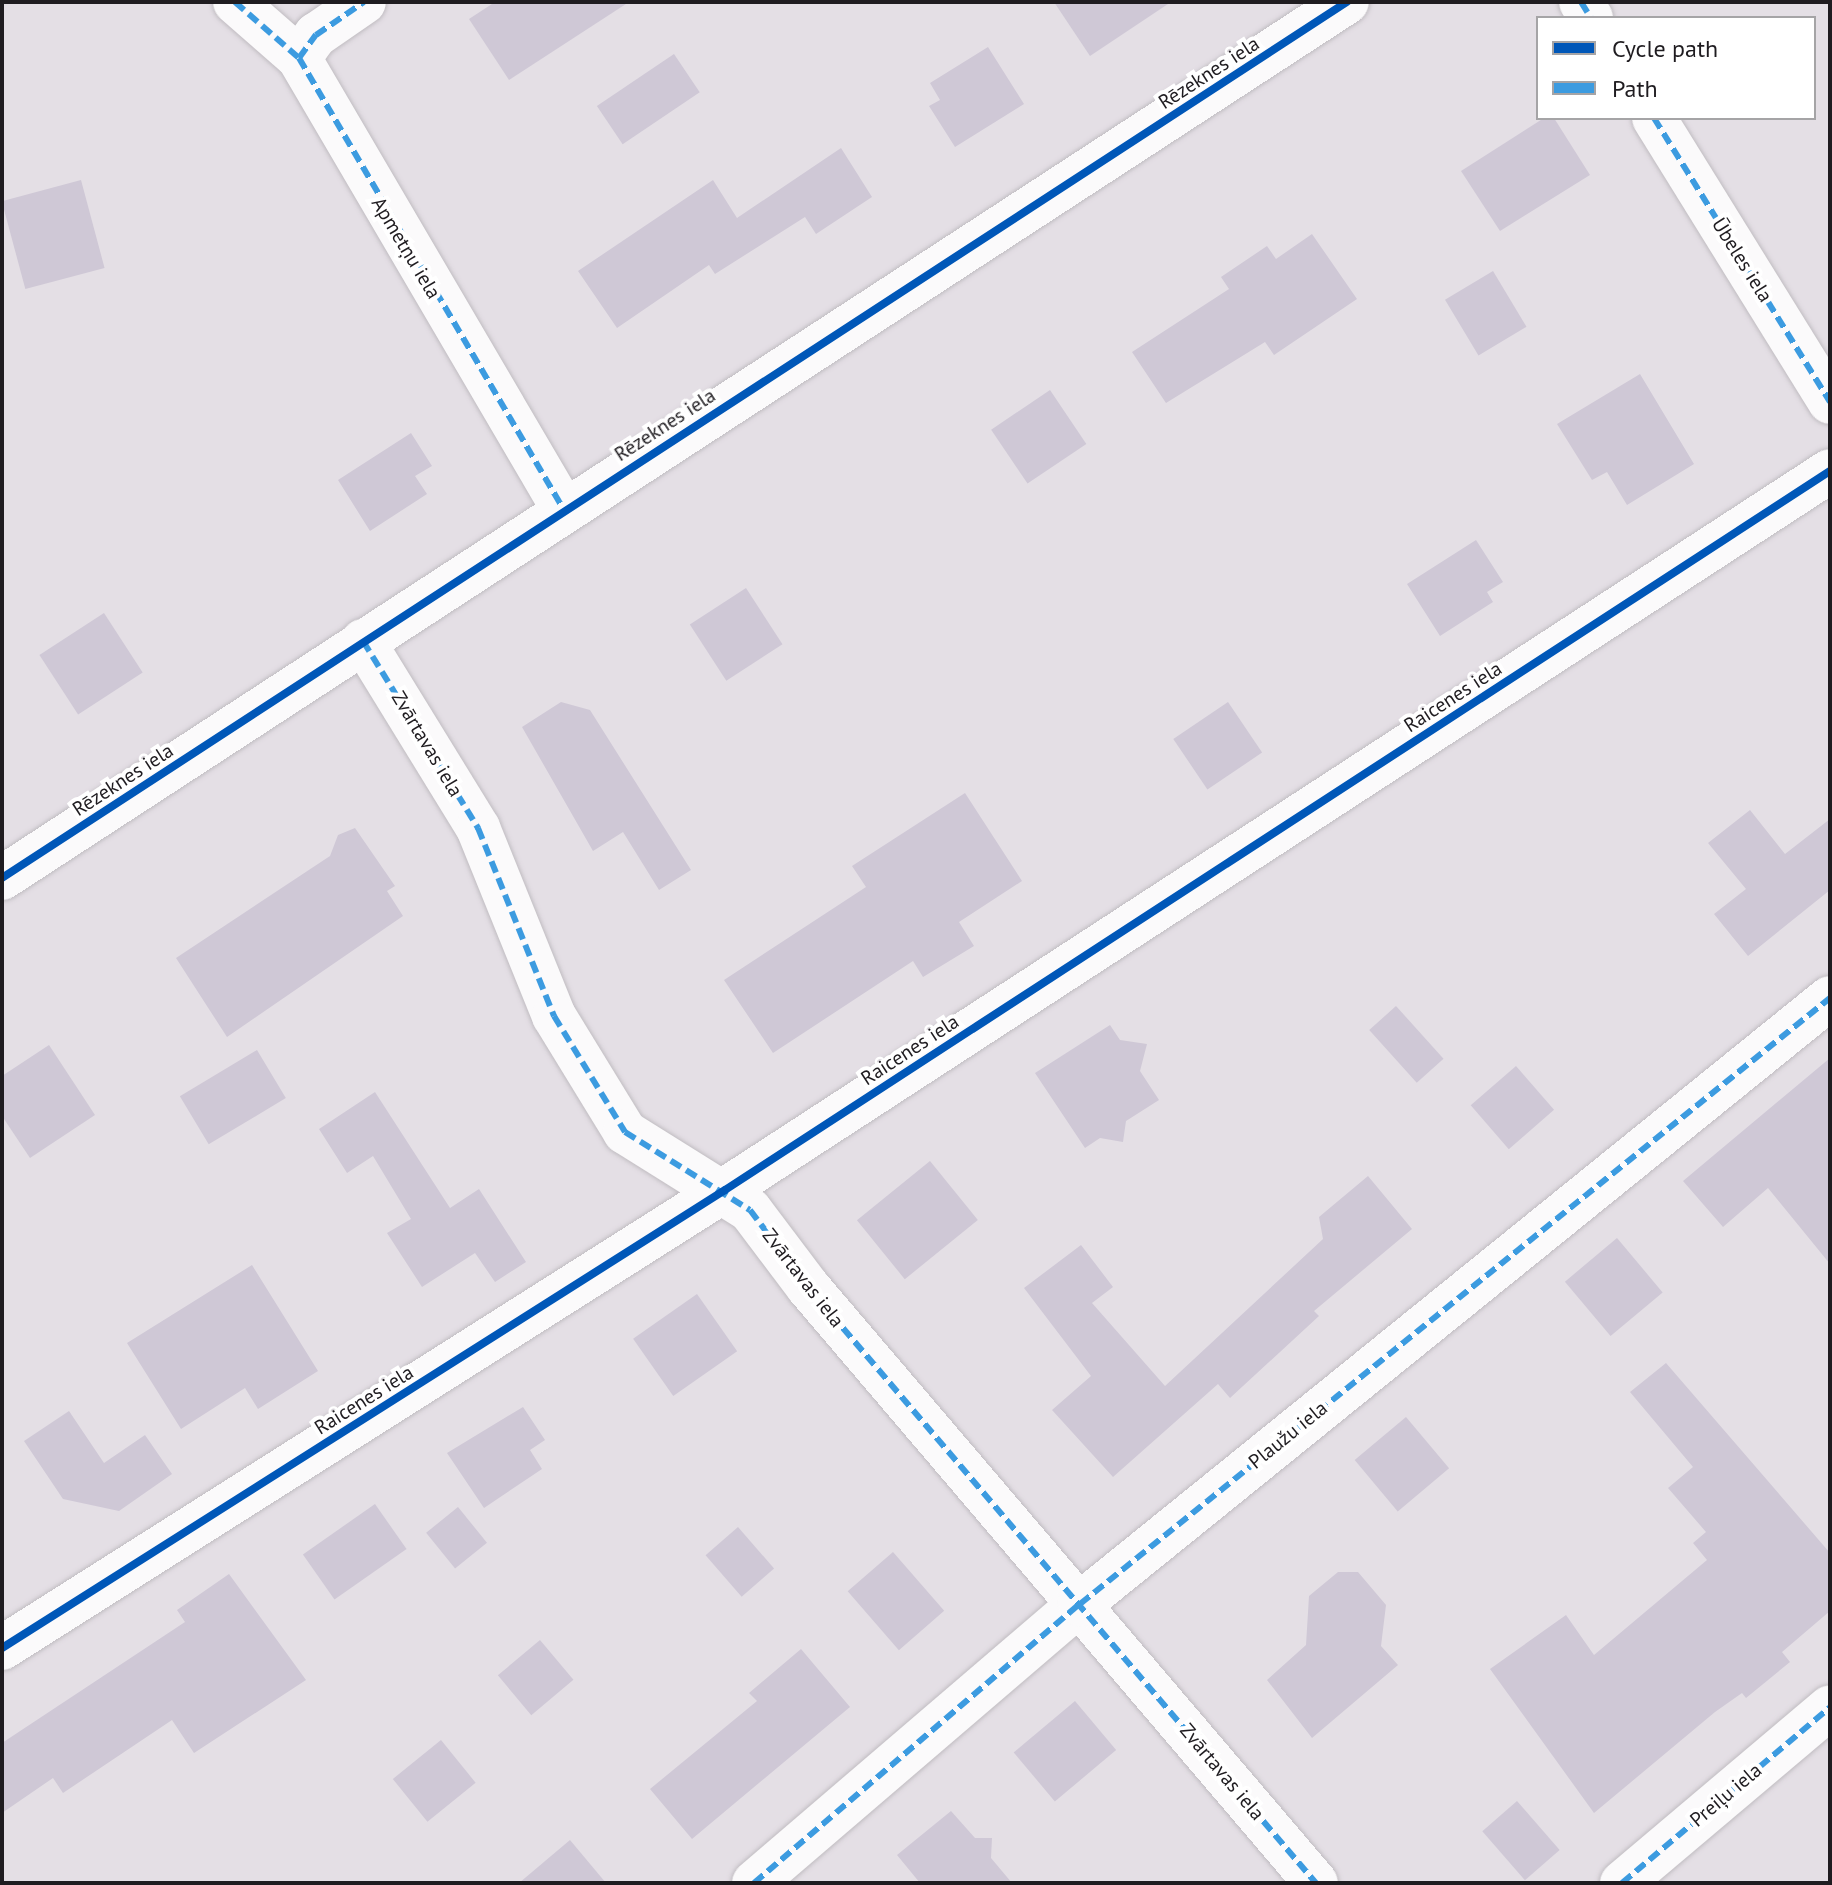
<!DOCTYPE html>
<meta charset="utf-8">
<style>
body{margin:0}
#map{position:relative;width:1832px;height:1885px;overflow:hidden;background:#e4dfe5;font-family:"PT Sans",sans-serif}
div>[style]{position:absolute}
.building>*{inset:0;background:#cfc8d6;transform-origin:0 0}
.roads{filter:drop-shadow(0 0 2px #c0bcc1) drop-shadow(0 0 2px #c0bcc1)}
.minor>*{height:44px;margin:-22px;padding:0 22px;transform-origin:22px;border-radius:22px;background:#fbfafb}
.quiet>*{height:6px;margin-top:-3px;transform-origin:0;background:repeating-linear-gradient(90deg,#3c9be0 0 12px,transparent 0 18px)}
.cycleway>*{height:8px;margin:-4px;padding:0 4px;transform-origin:4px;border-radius:4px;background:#0057b8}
span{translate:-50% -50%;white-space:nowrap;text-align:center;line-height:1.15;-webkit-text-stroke:8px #fff;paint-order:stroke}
.street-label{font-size:20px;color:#1f1c20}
.frame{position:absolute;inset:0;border:4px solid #1f1c20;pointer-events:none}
.legend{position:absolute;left:1536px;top:16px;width:280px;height:104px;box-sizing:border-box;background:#fff;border:2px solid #a5a4a6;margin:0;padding:10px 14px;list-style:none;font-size:24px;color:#1f1c20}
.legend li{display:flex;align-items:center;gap:16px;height:40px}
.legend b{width:40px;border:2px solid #a5a4a6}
</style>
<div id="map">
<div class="building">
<i style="clip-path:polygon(495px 2px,629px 2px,509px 80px,469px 19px)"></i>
<i style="clip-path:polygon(1054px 2px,1171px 2px,1090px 56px)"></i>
<i style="clip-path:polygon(988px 47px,1024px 104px,955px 147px,929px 106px,940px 100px,930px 83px)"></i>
<i style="left:674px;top:54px;width:46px;height:93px;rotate:56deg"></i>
<i style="clip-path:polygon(1544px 118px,1554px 118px,1590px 175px,1500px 231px,1461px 171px)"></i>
<i style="clip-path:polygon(841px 148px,872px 197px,816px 234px,805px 217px,715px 274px,709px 265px,617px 328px,578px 271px,713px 180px,737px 218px)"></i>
<i style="left:81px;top:180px;width:91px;height:82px;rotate:75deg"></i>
<i style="clip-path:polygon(1312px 234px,1357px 299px,1274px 355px,1265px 342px,1166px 403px,1132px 352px,1229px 289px,1221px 277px,1267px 246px,1276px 259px)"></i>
<i style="left:1493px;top:271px;width:65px;height:56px;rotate:59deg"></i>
<i style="clip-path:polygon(1640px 374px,1694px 464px,1627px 505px,1607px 472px,1592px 480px,1557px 424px)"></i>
<i style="left:1050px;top:390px;width:65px;height:71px;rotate:56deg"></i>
<i style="clip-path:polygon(411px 433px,432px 466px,415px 476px,427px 494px,370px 531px,338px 480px)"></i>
<i style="clip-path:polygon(1476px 540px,1503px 582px,1487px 592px,1493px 602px,1440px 636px,1407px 584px)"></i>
<i style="left:746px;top:588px;width:67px;height:67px;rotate:57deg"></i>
<i style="left:104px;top:613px;width:71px;height:77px;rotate:57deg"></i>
<i style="clip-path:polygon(561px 702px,590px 710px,691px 870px,659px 890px,623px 832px,593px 851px,522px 727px)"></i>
<i style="left:1228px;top:702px;width:61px;height:66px;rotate:56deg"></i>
<i style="clip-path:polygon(965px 793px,1022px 881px,959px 922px,974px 946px,923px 977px,913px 961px,773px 1053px,724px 980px,866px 887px,852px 866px)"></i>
<i style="clip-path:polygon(1750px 810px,1785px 854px,1830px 819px,1830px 890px,1748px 956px,1714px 914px,1746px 889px,1708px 843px)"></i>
<i style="clip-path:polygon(355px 828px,395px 886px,387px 891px,403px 916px,227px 1037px,176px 958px,330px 856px,338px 835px)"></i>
<i style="left:1396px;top:1006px;width:71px;height:36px;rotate:48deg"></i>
<i style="clip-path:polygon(1110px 1025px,1120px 1040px,1147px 1044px,1140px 1071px,1159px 1100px,1126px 1121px,1123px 1142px,1100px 1138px,1085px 1148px,1035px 1073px)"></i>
<i style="clip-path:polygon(49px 1045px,95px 1115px,30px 1158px,2px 1116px,2px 1076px)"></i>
<i style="left:257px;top:1050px;width:56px;height:90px;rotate:59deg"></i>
<i style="clip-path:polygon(1830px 1058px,1830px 1264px,1768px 1188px,1723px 1227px,1683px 1181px)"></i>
<i style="left:1516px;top:1066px;width:58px;height:60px;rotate:49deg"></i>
<i style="clip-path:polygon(375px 1092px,450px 1208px,479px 1189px,526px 1262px,495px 1282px,475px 1253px,422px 1287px,387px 1233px,411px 1219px,373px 1156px,347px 1173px,319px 1129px)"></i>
<i style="left:930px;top:1161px;width:76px;height:94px;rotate:51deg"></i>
<i style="clip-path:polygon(1368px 1176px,1412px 1229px,1314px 1311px,1319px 1316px,1230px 1398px,1218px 1384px,1113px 1477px,1052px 1410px,1091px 1376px,1024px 1288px,1081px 1245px,1113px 1287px,1092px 1303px,1165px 1386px,1323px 1239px,1319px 1217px)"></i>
<i style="left:1617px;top:1238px;width:71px;height:68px;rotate:50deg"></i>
<i style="clip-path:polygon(252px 1265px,318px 1371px,258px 1409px,245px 1388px,181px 1429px,127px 1343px)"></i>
<i style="left:697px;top:1294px;width:70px;height:78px;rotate:55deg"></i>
<i style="clip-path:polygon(1666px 1363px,1830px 1553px,1830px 1611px,1782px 1652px,1790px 1662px,1746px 1698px,1742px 1693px,1715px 1712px,1594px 1813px,1490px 1669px,1566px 1615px,1594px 1655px,1707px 1560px,1693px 1543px,1706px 1532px,1668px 1488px,1693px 1467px,1630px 1392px)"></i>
<i style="clip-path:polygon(523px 1407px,545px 1440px,530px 1450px,542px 1469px,484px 1508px,447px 1453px)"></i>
<i style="clip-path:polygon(69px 1411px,104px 1463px,145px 1435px,172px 1474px,119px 1511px,63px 1499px,24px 1441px)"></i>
<i style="left:1406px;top:1417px;width:67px;height:67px;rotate:50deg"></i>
<i style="left:375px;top:1504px;width:55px;height:88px;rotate:55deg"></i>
<i style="left:458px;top:1507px;width:46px;height:41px;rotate:51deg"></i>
<i style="left:738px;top:1527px;width:55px;height:43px;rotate:49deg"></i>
<i style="left:893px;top:1552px;width:78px;height:60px;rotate:49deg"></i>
<i style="clip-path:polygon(1338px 1572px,1358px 1572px,1386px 1605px,1381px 1646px,1398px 1665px,1312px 1738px,1267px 1680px,1306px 1645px,1309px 1596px)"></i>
<i style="clip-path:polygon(229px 1574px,306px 1680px,194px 1753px,172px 1720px,63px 1793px,53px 1778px,2px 1813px,2px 1743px,185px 1622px,177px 1610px)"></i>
<i style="left:540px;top:1640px;width:52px;height:55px;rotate:50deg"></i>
<i style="clip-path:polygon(801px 1649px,850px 1707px,692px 1839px,650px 1789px,757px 1701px,749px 1693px)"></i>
<i style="left:1075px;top:1701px;width:64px;height:80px;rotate:50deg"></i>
<i style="left:441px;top:1740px;width:55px;height:62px;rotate:51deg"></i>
<i style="left:1517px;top:1801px;width:65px;height:46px;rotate:49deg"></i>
<i style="clip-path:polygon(951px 1811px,975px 1838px,992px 1838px,991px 1858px,1012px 1883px,920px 1883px,897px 1855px)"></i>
<i style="clip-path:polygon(570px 1840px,606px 1883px,519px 1883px)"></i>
</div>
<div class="roads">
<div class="minor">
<i style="left:235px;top:2px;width:85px;rotate:41.2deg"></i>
<i style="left:1581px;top:2px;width:19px;rotate:58deg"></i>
<i style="left:299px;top:58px;width:524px;rotate:59.62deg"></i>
<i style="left:299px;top:58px;width:29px;rotate:-54deg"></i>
<i style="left:316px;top:35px;width:58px;rotate:-34.5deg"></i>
<i style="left:1654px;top:118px;width:334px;rotate:58.2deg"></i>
<i style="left:363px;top:641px;width:220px;rotate:58.4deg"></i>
<i style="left:478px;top:828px;width:203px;rotate:68deg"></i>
<i style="left:554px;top:1016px;width:136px;rotate:58.5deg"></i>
<i style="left:625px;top:1132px;width:147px;rotate:32deg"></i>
<i style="left:750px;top:1210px;width:96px;rotate:53deg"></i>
<i style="left:808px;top:1287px;width:783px;rotate:49.56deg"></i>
<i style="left:2px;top:878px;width:1605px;rotate:-33.08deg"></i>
<i style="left:2px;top:1648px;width:856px;rotate:-32.35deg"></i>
<i style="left:725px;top:1190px;width:1318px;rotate:-33.05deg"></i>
<i style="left:754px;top:1883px;width:429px;rotate:-40.6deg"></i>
<i style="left:1080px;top:1604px;width:964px;rotate:-38.94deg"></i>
<i style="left:1622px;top:1883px;width:272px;rotate:-40.2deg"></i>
</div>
</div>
<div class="quiet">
<i style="left:235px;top:2px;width:85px;rotate:41.2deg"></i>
<i style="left:1581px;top:2px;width:19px;rotate:58deg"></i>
<i style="left:299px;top:58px;width:524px;rotate:59.62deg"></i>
<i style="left:299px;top:58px;width:29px;rotate:-54deg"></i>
<i style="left:316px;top:35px;width:58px;rotate:-34.5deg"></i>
<i style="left:1654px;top:118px;width:334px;rotate:58.2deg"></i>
<i style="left:363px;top:641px;width:220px;rotate:58.4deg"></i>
<i style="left:478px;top:828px;width:203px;rotate:68deg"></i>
<i style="left:554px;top:1016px;width:136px;rotate:58.5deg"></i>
<i style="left:625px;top:1132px;width:147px;rotate:32deg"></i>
<i style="left:750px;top:1210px;width:96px;rotate:53deg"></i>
<i style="left:808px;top:1287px;width:783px;rotate:49.56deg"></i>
<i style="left:754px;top:1883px;width:429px;rotate:-40.6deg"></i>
<i style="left:1080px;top:1604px;width:964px;rotate:-38.94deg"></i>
<i style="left:1622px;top:1883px;width:272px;rotate:-40.2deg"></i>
</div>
<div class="cycleway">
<i style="left:2px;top:878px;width:1605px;rotate:-33.08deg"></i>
<i style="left:2px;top:1648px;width:856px;rotate:-32.35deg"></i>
<i style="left:725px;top:1190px;width:1318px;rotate:-33.05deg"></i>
</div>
<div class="street-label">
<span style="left:1209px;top:73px;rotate:-33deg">Rēzeknes iela</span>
<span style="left:406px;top:248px;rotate:59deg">Apmetņu iela</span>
<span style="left:1742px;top:260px;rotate:58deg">Ūbeles iela</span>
<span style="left:665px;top:425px;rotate:-33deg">Rēzeknes iela</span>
<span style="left:1453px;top:697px;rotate:-33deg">Raicenes iela</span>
<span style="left:427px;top:744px;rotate:59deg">Zvārtavas iela</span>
<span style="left:123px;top:780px;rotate:-33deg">Rēzeknes iela</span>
<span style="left:910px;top:1050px;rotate:-33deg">Raicenes iela</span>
<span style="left:803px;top:1278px;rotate:52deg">Zvārtavas iela</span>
<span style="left:364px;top:1400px;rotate:-32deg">Raicenes iela</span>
<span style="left:1288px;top:1435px;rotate:-39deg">Plaužu iela</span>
<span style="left:1222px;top:1772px;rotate:50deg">Zvārtavas iela</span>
<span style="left:1726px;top:1795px;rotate:-40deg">Preiļu iela</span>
</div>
<div class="frame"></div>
<ul class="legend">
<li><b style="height:10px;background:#0057b8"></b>Cycle path</li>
<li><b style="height:10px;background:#3c9be0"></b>Path</li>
</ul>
</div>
